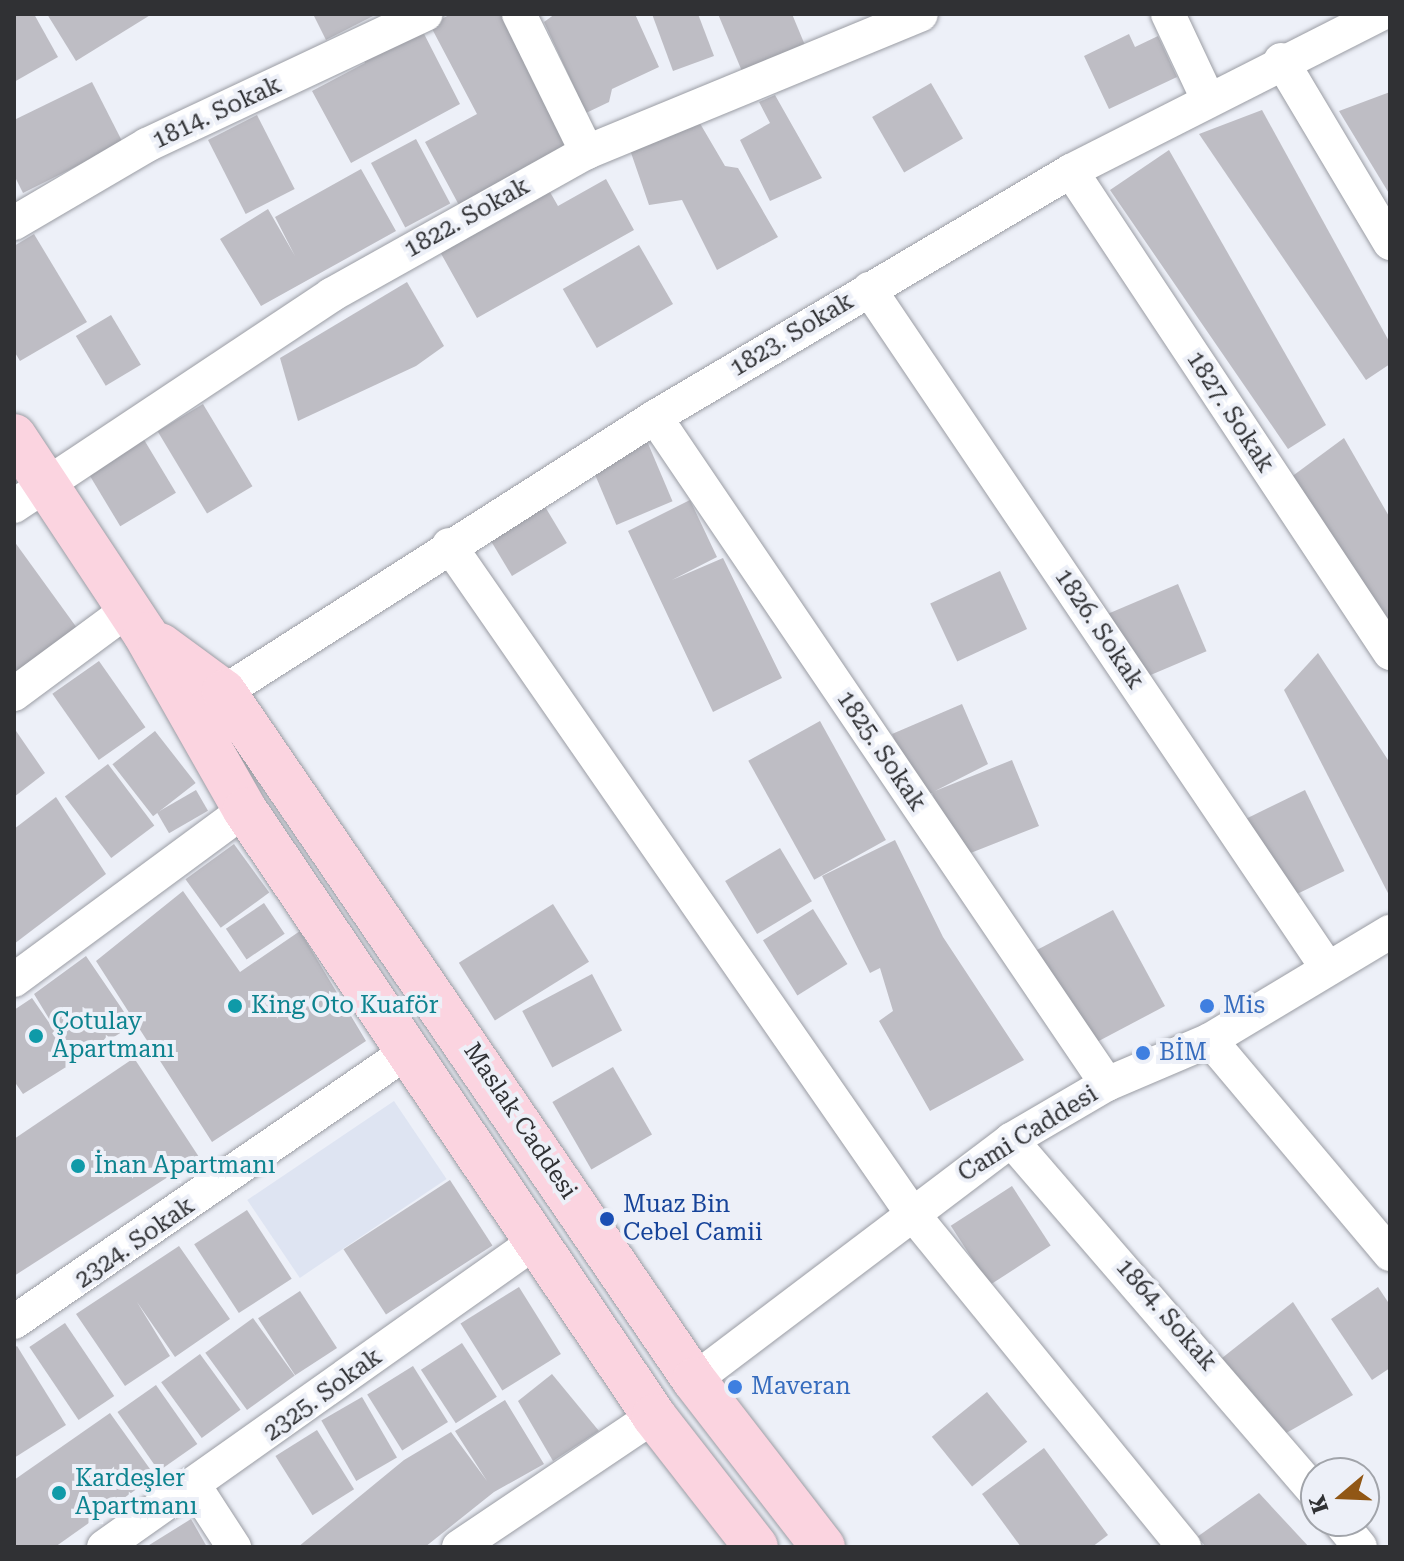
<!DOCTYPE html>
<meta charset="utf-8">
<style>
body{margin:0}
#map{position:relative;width:1404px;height:1561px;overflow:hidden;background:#edf0f8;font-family:"Roboto Serif",serif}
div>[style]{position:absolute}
.built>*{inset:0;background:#dee4f2;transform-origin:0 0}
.building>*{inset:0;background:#bebdc4;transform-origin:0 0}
.roads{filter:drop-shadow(0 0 2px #9b9da4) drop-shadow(0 0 2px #9b9da4)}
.minor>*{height:34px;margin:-17px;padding:0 17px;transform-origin:17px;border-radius:17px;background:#fff}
.secondary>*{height:44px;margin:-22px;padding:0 22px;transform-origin:22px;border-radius:22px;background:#fbd4e0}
.dots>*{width:22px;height:22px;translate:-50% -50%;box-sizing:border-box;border:4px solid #edf0f8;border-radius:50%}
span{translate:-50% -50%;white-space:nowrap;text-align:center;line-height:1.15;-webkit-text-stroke:8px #edf0f8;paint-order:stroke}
.street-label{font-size:24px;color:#303134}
.culture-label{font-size:24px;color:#0d838f}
.left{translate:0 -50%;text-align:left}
.shop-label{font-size:24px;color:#366cbe}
.transit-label{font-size:24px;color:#164399}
.frame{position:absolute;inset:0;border:16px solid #303134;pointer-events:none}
.north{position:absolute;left:1300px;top:1457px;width:80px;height:80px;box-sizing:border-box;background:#edf0f8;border:2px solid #a1a4aa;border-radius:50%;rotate:251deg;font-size:22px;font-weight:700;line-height:32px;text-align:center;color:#303134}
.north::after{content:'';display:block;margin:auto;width:28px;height:36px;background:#915715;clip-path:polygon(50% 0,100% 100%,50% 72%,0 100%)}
</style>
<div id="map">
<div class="built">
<i style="left:394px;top:1101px;width:94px;height:177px;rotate:56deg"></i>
</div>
<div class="building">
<i style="clip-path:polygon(14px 14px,34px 14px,58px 57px,14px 82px)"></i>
<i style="clip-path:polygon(47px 14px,152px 14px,76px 61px)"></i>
<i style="clip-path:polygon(313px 14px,377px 14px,326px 40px)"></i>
<i style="clip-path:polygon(451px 14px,506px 14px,575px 144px,460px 207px,425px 142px,477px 114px,430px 25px)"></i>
<i style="clip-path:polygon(555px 14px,635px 14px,659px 67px,612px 89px,609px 102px,586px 113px,544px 22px)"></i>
<i style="clip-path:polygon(652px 14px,698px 14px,714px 56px,673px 71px)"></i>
<i style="clip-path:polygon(718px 14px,792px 14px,807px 50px,744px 76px)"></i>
<i style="clip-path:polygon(420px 26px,460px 104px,351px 163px,312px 91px,365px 63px,361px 55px)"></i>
<i style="clip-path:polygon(1129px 34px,1135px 47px,1158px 36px,1177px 77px,1109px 109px,1084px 56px)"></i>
<i style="clip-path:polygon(92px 82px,123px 143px,23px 193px,14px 175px,14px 120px)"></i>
<i style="left:931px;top:83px;width:64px;height:68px;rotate:60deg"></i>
<i style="clip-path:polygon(1390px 92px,1390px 195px,1339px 111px)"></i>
<i style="clip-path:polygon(775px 95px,822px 178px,770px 201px,740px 140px,770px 123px,759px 102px)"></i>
<i style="clip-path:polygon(1262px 110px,1390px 343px,1390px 364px,1366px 380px,1199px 134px)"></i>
<i style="left:257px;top:115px;width:83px;height:55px;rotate:63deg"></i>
<i style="clip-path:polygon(698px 120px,725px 166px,738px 168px,778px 237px,717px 270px,682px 200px,649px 205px,629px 147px)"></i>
<i style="left:416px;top:139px;width:73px;height:51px;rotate:62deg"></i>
<i style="clip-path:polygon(1169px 150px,1326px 425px,1288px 449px,1110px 190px)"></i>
<i style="clip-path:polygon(361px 169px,396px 231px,261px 306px,220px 239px,268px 209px,295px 256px,275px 217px)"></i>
<i style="clip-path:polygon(606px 179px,634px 230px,477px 318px,434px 241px,543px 180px,558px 206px)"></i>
<i style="clip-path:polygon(34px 234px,87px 322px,20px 361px,14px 351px,14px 246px)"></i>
<i style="left:639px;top:245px;width:68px;height:88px;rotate:60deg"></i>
<i style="clip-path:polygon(407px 282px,444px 346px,416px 366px,298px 421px,280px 358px)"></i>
<i style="left:111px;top:315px;width:58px;height:41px;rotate:59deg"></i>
<i style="left:203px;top:404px;width:96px;height:53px;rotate:59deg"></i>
<i style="left:644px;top:434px;width:73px;height:61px;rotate:67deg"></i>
<i style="left:143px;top:438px;width:64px;height:65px;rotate:59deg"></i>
<i style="clip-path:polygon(1344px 438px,1390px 518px,1390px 632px,1279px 486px)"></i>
<i style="left:538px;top:495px;width:56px;height:64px;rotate:59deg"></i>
<i style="clip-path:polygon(690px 500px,717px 557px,672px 580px,723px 558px,782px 678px,713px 712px,628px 531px)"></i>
<i style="clip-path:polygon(14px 541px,77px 628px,14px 675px)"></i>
<i style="left:1000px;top:571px;width:64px;height:77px;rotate:65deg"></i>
<i style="left:1178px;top:584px;width:73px;height:76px;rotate:67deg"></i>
<i style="clip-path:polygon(1318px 653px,1390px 763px,1390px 897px,1284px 690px)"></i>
<i style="left:99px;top:661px;width:81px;height:57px;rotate:55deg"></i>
<i style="clip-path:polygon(962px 704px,988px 764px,935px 791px,1012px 760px,1039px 826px,958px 858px,932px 793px,918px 794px,892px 734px)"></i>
<i style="left:820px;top:721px;width:136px;height:82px;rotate:61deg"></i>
<i style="clip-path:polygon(14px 728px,45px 773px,14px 797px)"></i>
<i style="left:155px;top:731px;width:66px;height:54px;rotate:52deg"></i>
<i style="left:108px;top:764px;width:77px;height:54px;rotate:53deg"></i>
<i style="left:196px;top:790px;width:24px;height:45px;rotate:60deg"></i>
<i style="left:1305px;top:790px;width:90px;height:70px;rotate:64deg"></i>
<i style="clip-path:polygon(56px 797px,106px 874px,14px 944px,14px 829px)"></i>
<i style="clip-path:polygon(895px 840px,943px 937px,1024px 1060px,930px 1111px,879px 1021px,893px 1011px,880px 968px,870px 973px,822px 876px)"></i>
<i style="left:234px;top:844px;width:60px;height:60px;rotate:54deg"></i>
<i style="left:780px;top:848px;width:62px;height:64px;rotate:59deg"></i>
<i style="clip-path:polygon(183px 891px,240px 972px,300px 931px,366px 1041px,212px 1142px,96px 961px)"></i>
<i style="left:264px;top:903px;width:37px;height:46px;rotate:56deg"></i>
<i style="left:553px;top:904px;width:68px;height:111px;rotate:58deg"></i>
<i style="left:813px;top:909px;width:65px;height:59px;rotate:58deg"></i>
<i style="clip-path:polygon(1113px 910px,1165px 1006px,1095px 1043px,1033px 952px)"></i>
<i style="clip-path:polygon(86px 956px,133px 1025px,23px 1094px,14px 1081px,14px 1010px,32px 998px,68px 1050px,34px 994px)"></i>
<i style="left:592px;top:974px;width:64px;height:79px;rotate:62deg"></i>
<i style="clip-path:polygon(134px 1058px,199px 1157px,14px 1276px,14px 1139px)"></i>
<i style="left:613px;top:1067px;width:78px;height:70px;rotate:60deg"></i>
<i style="left:450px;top:1180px;width:78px;height:127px;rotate:57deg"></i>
<i style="left:1012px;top:1186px;width:71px;height:73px;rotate:57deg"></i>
<i style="left:247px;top:1210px;width:82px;height:63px;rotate:57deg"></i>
<i style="clip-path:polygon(179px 1246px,230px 1319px,175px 1357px,137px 1302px,170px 1356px,125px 1386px,76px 1314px)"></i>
<i style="left:519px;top:1287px;width:79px;height:69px;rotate:58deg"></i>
<i style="clip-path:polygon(1378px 1287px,1390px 1305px,1390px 1368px,1372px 1380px,1331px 1319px)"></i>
<i style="left:300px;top:1291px;width:68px;height:50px;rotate:57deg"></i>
<i style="clip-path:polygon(1293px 1302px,1353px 1395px,1281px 1436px,1222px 1358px)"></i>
<i style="left:253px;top:1318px;width:71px;height:59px;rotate:54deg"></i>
<i style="left:65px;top:1323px;width:88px;height:43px;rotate:56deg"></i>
<i style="left:462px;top:1343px;width:64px;height:49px;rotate:57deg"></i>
<i style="clip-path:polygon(17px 1346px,66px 1425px,14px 1458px,14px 1348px)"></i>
<i style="left:200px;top:1354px;width:69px;height:48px;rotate:54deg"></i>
<i style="left:413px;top:1366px;width:66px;height:54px;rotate:58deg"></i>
<i style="clip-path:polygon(552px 1374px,599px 1431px,553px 1461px,518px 1401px)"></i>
<i style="left:156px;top:1385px;width:72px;height:47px;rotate:55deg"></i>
<i style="left:987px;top:1392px;width:64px;height:71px;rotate:51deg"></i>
<i style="left:362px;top:1397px;width:70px;height:47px;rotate:60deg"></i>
<i style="clip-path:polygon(505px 1400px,544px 1464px,494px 1492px,425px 1547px,298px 1547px,404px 1460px,451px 1432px,487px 1481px,455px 1431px)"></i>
<i style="clip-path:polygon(110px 1413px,155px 1476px,55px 1547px,14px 1547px,14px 1480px)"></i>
<i style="left:317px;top:1430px;width:70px;height:49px;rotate:58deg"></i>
<i style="clip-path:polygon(1044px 1448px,1108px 1535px,1092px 1547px,1021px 1547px,982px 1494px)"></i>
<i style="clip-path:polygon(1259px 1493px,1309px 1547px,1206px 1547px,1197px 1537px)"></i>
<i style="clip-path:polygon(191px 1519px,207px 1547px,146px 1547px)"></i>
</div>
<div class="roads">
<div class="minor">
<i style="left:519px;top:14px;width:154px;rotate:63.8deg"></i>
<i style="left:1168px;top:14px;width:94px;rotate:64.8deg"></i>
<i style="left:1281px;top:60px;width:213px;rotate:59.2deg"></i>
<i style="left:1071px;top:171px;width:578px;rotate:56.5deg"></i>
<i style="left:14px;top:223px;width:154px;rotate:-30.4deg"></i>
<i style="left:147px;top:145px;width:308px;rotate:-25.2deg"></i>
<i style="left:869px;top:289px;width:820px;rotate:55.98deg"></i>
<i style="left:655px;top:417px;width:806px;rotate:55.88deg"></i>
<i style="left:14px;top:506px;width:381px;rotate:-33.6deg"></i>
<i style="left:331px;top:295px;width:293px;rotate:-29.2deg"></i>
<i style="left:587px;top:152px;width:361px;rotate:-22.4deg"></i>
<i style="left:449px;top:545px;width:811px;rotate:55.29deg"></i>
<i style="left:911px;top:1212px;width:432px;rotate:50.8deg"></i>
<i style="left:224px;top:692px;width:511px;rotate:-32.54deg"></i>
<i style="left:655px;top:417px;width:483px;rotate:-30.6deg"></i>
<i style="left:1071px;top:171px;width:347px;rotate:-26.9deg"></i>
<i style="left:14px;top:694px;width:139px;rotate:-36.5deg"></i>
<i style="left:14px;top:980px;width:287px;rotate:-36.4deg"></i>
<i style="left:1210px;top:1040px;width:280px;rotate:49.9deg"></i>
<i style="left:1011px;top:1140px;width:467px;rotate:49.2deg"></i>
<i style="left:14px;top:1322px;width:482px;rotate:-34.5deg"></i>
<i style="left:694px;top:1380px;width:398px;rotate:-37.1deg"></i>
<i style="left:1011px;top:1140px;width:111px;rotate:-30.3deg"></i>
<i style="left:1107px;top:1084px;width:112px;rotate:-23.1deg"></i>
<i style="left:1210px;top:1040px;width:210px;rotate:-31deg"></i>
<i style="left:195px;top:1487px;width:72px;rotate:57deg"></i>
<i style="left:1339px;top:1521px;width:33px;rotate:51deg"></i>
<i style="left:104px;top:1547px;width:533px;rotate:-35.3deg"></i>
<i style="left:459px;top:1547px;width:235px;rotate:-33.9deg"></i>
</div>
<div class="secondary">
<i style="left:14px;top:436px;width:237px;rotate:56.5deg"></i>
<i style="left:145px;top:634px;width:202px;rotate:60.4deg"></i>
<i style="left:245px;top:810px;width:731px;rotate:55.98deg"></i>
<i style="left:654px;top:1416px;width:166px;rotate:52.1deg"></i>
<i style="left:160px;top:645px;width:79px;rotate:36.3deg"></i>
<i style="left:224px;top:692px;width:833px;rotate:55.66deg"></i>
<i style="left:694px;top:1380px;width:211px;rotate:52.3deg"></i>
</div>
</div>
<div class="dots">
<i style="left:235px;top:1006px;background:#0f9aa8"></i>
<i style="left:1207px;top:1006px;background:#3f7fe0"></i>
<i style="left:36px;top:1036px;background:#0f9aa8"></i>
<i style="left:1143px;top:1053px;background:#3f7fe0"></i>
<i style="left:78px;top:1166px;background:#0f9aa8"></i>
<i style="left:607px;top:1219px;background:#1a4fb4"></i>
<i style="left:735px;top:1387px;background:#3f7fe0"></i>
<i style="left:59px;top:1493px;background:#0f9aa8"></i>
</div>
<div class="street-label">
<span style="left:217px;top:113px;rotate:-25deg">1814. Sokak</span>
<span style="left:467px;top:218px;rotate:-29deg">1822. Sokak</span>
<span style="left:792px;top:335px;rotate:-31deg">1823. Sokak</span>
<span style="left:1230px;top:412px;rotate:57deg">1827. Sokak</span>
<span style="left:1099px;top:629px;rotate:56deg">1826. Sokak</span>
<span style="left:881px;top:751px;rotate:56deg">1825. Sokak</span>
<span style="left:520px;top:1121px;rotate:56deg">Maslak Caddesi</span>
<span style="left:1028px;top:1134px;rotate:-32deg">Cami Caddesi</span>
<span style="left:135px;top:1243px;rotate:-35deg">2324. Sokak</span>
<span style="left:1166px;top:1315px;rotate:49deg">1864. Sokak</span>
<span style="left:323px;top:1395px;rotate:-36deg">2325. Sokak</span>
</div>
<div class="culture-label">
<span class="left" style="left:251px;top:1006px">King Oto Kuaför</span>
<span class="left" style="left:52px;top:1036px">Çotulay<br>Apartmanı</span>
<span class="left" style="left:94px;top:1166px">İnan Apartmanı</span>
<span class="left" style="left:75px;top:1493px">Kardeşler<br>Apartmanı</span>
</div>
<div class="shop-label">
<span class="left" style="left:1223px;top:1006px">Mis</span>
<span class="left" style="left:1159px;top:1053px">BİM</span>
<span class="left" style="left:751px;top:1387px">Maveran</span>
</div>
<div class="transit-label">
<span class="left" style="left:623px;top:1219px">Muaz Bin<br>Cebel Camii</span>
</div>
<div class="frame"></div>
<div class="north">K</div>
</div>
